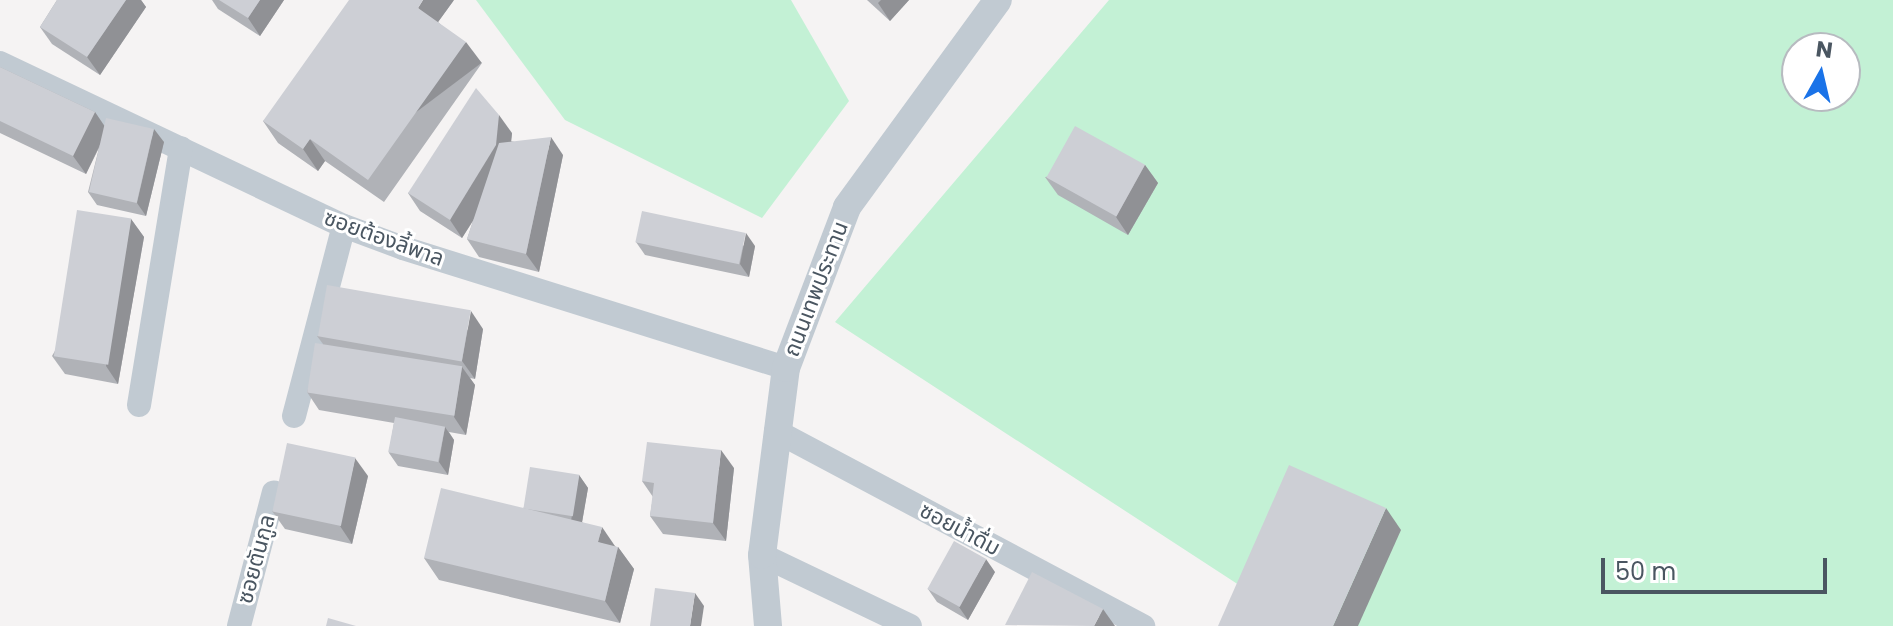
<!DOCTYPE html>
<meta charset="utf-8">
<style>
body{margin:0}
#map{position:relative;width:1893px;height:626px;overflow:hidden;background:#f5f3f3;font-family:Poppins,"Noto Sans Thai",sans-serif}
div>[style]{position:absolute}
.green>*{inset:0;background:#c3f1d5}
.minor>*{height:24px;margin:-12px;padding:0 12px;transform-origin:12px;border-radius:12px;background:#c1cad2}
.tertiary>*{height:28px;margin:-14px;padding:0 14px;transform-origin:14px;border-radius:14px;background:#c1cad2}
.wall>*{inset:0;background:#b0b2b7}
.shaded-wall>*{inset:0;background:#909195;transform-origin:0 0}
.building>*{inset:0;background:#cdcfd5;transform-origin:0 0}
span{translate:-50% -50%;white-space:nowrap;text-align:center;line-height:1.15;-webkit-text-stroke:6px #fff;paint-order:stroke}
.street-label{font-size:22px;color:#4a5661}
.north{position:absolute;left:1781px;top:32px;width:80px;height:80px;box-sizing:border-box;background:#fff;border:2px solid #b7bbc0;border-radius:50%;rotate:8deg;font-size:22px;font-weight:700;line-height:32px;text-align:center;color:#4a5661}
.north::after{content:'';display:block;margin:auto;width:28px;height:36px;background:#1a73e8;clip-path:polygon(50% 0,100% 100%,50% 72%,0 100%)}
.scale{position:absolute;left:1601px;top:558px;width:226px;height:36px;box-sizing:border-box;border:4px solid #4a5661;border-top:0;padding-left:10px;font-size:24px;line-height:28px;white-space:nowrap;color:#4a5661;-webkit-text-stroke:6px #fff;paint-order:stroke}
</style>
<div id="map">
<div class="green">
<i style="clip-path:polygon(476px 0,791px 0,849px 101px,762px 218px,565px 120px)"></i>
<i style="clip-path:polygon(evenodd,1109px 0,1893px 0,1893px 626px,1302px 626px,835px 322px,1109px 0,1797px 48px,1845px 48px,1845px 96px,1797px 96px,1797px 48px)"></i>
</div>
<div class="minor">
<i style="left:0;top:63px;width:381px;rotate:25.4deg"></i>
<i style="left:344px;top:226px;width:63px;rotate:20.4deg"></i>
<i style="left:403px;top:248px;width:401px;rotate:17.4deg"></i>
<i style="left:139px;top:405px;width:260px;rotate:-80.7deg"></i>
<i style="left:294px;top:416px;width:196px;rotate:-75.3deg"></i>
<i style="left:776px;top:431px;width:416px;rotate:28deg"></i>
<i style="left:762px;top:555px;width:164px;rotate:25.6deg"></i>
<i style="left:239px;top:626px;width:138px;rotate:-75.4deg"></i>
</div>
<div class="tertiary">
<i style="left:768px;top:626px;width:71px;rotate:-94.8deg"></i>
<i style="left:762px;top:555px;width:189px;rotate:-82.7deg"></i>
<i style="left:786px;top:368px;width:172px;rotate:-69.2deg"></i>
<i style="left:847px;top:207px;width:256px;rotate:-53.9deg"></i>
</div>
<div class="wall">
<i style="clip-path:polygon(57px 0,141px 0,146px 7px,100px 75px,52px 44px,40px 27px)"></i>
<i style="clip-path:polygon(212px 0,284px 0,260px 36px,218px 9px)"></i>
<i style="clip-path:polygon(454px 0,438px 22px,482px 63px,384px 202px,325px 161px,318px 171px,278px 143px,263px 121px)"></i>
<i style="clip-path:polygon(867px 0,909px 0,890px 21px)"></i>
<i style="clip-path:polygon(0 67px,95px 112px,104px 125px,164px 142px,146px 216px,97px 205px,88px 192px,99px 148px,86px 174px,0 133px)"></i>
<i style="clip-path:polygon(512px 133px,511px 141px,563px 155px,539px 272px,479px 257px,467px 239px,473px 221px,462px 238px,420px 211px,408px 193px)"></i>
<i style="clip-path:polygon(1145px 165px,1158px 183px,1128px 235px,1058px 195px,1045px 177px)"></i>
<i style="clip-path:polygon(131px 219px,144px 237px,118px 384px,65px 374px,52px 356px)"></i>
<i style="clip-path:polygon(636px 242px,755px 246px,749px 277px,645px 255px)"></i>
<i style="clip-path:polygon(483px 329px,475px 379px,470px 378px,475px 385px,466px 435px,449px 432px,454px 440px,448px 475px,398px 466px,389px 453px,394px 423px,319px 410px,307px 392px,323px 344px,317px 336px)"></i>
<i style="clip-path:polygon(734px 468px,726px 541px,663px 534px,650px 516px,653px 497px,642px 481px)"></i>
<i style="clip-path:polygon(579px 475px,588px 488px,582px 522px,616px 547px,618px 547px,634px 569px,620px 623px,439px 580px,424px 558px,523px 508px)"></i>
<i style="clip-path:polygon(368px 476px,352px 544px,285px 529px,272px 511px)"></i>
<i style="clip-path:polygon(995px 572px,968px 620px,937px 602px,928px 589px)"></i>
</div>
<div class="shaded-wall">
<i style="clip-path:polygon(126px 0,141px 0,146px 7px,100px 75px,87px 57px)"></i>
<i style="clip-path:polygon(260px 0,284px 0,260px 36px,248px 18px)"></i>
<i style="clip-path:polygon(423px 0,454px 0,433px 29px,418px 8px)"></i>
<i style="clip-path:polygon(881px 0,909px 0,890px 21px,878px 3px)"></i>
<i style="left:466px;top:42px;width:26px;height:169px;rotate:53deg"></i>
<i style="clip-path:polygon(95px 112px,107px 130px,86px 174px,73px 156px)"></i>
<i style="clip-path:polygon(499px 115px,512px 133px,509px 163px,462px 238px,450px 220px)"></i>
<i style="clip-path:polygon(154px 129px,164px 142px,146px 216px,137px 203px)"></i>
<i style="clip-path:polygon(551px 137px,563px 155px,539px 272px,526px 254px)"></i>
<i style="clip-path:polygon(310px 139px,325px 161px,318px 171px,303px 149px)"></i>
<i style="clip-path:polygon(1145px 165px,1158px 183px,1128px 235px,1116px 217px)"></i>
<i style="clip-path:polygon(131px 219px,144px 237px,118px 384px,106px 366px)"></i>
<i style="clip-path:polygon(746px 233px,755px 246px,749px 277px,740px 264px)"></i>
<i style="clip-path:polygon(471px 311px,483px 329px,475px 379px,462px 361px)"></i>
<i style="clip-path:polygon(462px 367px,475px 385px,466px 435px,454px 417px)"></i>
<i style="clip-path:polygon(445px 427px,454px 440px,448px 475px,439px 462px)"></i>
<i style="clip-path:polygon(721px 450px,734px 468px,726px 541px,713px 523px)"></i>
<i style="clip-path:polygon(355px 458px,368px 476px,352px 544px,340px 526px)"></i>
<i style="clip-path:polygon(579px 475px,588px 488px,580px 534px,571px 521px)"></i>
<i style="clip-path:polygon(1386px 508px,1401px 530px,1358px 626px,1333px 626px)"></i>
<i style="clip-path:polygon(602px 527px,617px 549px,598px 542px)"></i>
<i style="clip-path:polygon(618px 547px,634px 569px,620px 623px,605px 601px)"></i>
<i style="clip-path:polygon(986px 559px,995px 572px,968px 620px,959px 607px)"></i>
<i style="clip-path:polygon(695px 593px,704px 606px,701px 626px,690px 626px)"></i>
<i style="clip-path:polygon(1103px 609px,1115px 626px,1094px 626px)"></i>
</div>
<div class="building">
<i style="clip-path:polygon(57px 0,126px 0,87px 57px,40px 27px)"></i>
<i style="clip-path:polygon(219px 0,260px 0,248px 18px)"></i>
<i style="clip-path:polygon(349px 0,423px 0,418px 8px,466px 42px,368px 180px,310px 139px,303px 149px,263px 121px)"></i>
<i style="clip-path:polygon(0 67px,95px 112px,73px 156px,0 121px)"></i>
<i style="clip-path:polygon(476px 88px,499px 115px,496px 145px,450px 220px,408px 193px)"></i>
<i style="left:106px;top:118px;width:49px;height:76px;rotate:13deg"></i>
<i style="left:1075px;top:126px;width:80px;height:59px;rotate:29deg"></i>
<i style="clip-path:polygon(551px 137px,526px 254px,467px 239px,499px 143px)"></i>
<i style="left:77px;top:210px;width:55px;height:148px;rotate:9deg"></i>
<i style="left:642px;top:211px;width:106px;height:32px;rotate:12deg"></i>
<i style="left:327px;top:285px;width:146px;height:52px;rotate:10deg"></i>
<i style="left:315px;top:343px;width:149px;height:50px;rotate:9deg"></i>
<i style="left:395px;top:417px;width:51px;height:36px;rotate:11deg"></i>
<i style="clip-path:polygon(647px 442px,721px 450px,713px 523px,650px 516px,654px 483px,642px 481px)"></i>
<i style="left:287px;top:443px;width:70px;height:70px;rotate:12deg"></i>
<i style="clip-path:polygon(1289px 465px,1386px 508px,1333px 626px,1218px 626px)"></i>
<i style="left:530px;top:467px;width:50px;height:42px;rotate:9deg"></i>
<i style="clip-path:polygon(441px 488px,602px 527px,598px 542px,618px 547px,605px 601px,424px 558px)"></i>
<i style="left:954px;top:541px;width:37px;height:55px;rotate:29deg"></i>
<i style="clip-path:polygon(1032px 572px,1103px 609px,1094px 626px,1005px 625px)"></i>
<i style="clip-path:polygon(655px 588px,695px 593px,690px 626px,650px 626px)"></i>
<i style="clip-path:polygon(328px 618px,356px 626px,326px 626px)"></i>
</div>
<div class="street-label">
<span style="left:384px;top:238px;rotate:20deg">ซอยต้องลี้พาล</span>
<span style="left:816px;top:289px;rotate:-69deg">ถนนเทพประทาน</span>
<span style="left:960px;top:529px;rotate:28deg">ซอยน้ำดื่ม</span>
<span style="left:256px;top:559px;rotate:-75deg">ซอยตันกูล</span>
</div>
<div class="north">N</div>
<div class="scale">50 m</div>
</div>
